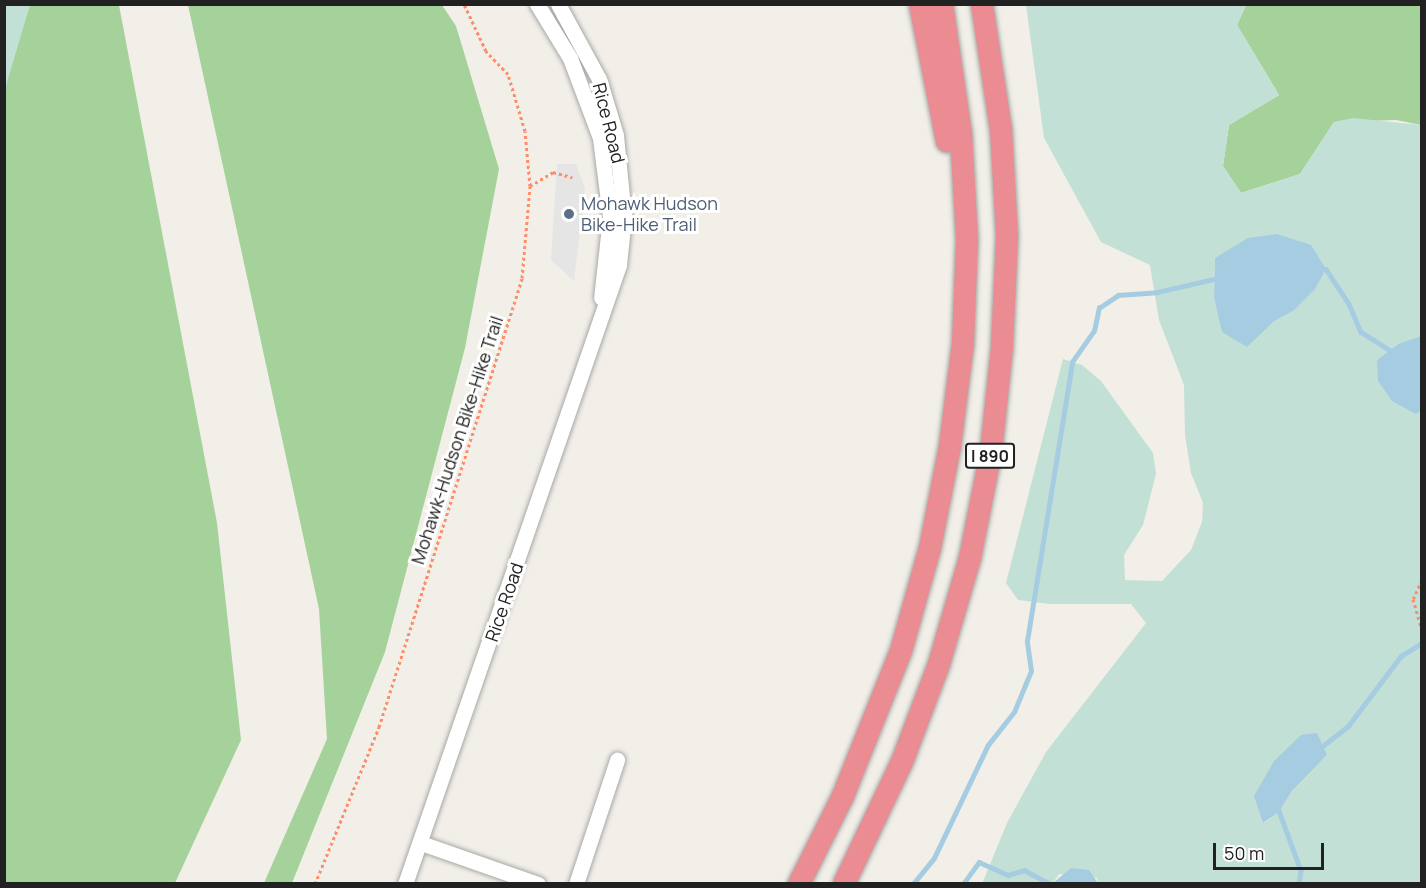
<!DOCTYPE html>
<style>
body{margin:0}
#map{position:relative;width:1426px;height:888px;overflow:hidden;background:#f1efe7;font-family:Manrope,sans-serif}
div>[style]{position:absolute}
.forest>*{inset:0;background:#a4d29a}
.wetland>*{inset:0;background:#c3e0d6}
.parking>*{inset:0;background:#e5e5e5}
.water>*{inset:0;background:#a6cce1}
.stream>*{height:4.5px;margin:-2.25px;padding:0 2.25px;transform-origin:2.25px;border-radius:2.25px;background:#a6cce1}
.path>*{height:3px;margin-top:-1.5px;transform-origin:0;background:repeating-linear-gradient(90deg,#ff8c6b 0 3px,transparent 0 6px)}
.roads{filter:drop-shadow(0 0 2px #a8a8a8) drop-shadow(0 0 2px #a8a8a8)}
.minor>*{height:15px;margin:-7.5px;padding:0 7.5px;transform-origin:7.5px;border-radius:7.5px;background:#fff}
.highway>*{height:22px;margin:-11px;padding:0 11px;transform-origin:11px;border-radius:11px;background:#eb8c92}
.dots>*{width:16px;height:16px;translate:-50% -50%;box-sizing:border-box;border:3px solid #fff;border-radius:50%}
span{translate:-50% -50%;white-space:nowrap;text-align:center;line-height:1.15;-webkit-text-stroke:6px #fff;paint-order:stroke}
.shield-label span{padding:2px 4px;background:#fff;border:2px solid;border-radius:4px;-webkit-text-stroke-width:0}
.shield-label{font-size:16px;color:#212121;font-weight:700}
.street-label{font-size:18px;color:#212121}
.service-label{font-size:18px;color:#4e5e75}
.left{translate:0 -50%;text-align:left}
.frame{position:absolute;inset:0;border:6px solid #212121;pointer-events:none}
.scale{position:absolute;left:1213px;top:843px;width:111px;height:27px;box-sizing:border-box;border:3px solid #212121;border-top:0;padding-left:8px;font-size:18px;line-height:21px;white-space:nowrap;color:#212121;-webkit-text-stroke:4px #fff;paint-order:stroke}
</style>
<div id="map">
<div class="forest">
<i style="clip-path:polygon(5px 5px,119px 5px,217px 523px,241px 740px,175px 883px,5px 884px)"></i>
<i style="clip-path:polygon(188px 5px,442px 5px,456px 26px,499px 169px,465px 348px,385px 652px,292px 883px,264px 883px,327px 739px,319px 609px)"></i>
<i style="clip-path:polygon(1246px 5px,1421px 5px,1421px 125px,1396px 120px,1334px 122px,1300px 174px,1241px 193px,1223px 166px,1229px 125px,1279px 95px,1237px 25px)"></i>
</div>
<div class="wetland">
<i style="clip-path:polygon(5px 4px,30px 5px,5px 89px,4px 5px)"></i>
<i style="clip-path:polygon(evenodd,1026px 5px,1246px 5px,1237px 25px,1279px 95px,1229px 125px,1223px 166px,1241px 193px,1300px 174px,1334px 122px,1353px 118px,1421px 125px,1421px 336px,1398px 344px,1377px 360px,1416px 414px,1421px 411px,1421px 883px,1098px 884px,1097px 878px,1059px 874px,1053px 883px,982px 884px,1007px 823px,1046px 752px,1146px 623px,1131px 604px,1049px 604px,1018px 600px,1006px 583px,1063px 359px,1082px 365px,1101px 381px,1153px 453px,1156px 474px,1143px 525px,1124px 555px,1125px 580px,1162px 581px,1191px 550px,1202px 522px,1203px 503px,1191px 473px,1185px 435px,1184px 385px,1159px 320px,1150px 265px,1101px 242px,1044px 138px,1026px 5px,1215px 258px,1293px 311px,1273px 322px,1214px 297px,1215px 258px,1026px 5px,1301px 735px,1327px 755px,1292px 791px,1279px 812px,1264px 823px,1301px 735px)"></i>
</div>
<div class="parking">
<i style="clip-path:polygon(557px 164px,576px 164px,585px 188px,574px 281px,551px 260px)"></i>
</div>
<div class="water">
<i style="clip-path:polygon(1277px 234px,1311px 245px,1326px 269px,1315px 289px,1293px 311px,1273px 322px,1247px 347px,1222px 332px,1214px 297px,1215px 258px,1248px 238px)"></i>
<i style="clip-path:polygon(1421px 336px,1421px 411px,1416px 414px,1392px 401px,1378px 381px,1377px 360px,1398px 344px)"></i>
<i style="clip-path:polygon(1317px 733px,1327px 755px,1292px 791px,1279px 812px,1263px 823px,1254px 796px,1274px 761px,1301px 735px)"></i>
<i style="clip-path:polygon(1071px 868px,1089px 870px,1098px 883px,1053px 883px)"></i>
</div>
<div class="stream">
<i style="left:1322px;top:269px;width:4px"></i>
<i style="left:1326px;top:269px;width:42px;rotate:56.7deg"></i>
<i style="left:1349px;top:304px;width:30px;rotate:67deg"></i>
<i style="left:1361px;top:332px;width:38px;rotate:32deg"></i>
<i style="left:1320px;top:748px;width:36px;rotate:-38deg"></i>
<i style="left:1348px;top:726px;width:88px;rotate:-52.9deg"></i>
<i style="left:1401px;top:656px;width:25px;rotate:-32deg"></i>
<i style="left:1278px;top:808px;width:67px;rotate:69.9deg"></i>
<i style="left:1301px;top:871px;width:13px;rotate:99deg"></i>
<i style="left:913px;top:884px;width:33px;rotate:-51deg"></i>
<i style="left:934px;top:858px;width:125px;rotate:-64.5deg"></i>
<i style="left:988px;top:745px;width:42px;rotate:-51.8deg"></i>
<i style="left:1014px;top:712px;width:44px;rotate:-67.5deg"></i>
<i style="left:1031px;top:671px;width:30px;rotate:-98deg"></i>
<i style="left:1027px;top:641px;width:283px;rotate:-80.8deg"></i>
<i style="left:1072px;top:362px;width:38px;rotate:-55deg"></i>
<i style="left:1094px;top:331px;width:24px;rotate:-78deg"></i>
<i style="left:1099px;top:308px;width:23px;rotate:-34deg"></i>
<i style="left:1118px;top:295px;width:39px;rotate:-4deg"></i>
<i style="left:1157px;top:292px;width:63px;rotate:-12.9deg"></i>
<i style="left:963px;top:884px;width:27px;rotate:-54deg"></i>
<i style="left:979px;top:862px;width:32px;rotate:24deg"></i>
<i style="left:1008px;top:875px;width:17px;rotate:-17deg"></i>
<i style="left:1024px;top:870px;width:30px;rotate:28deg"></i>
</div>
<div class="path">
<i style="left:530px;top:186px;width:27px;rotate:-31deg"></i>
<i style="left:553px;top:172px;width:20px;rotate:15deg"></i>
<i style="left:1422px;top:580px;width:21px;rotate:115deg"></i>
<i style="left:1413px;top:599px;width:33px;rotate:74deg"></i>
<i style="left:315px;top:884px;width:170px;rotate:-67.8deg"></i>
<i style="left:379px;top:727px;width:471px;rotate:-72.3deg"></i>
<i style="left:522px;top:278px;width:92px;rotate:-85deg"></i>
<i style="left:530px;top:186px;width:55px;rotate:-95.2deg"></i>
<i style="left:525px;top:131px;width:59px;rotate:-106.6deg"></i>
<i style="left:508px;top:74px;width:32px;rotate:-134deg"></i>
<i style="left:486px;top:51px;width:52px;rotate:-115.1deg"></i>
</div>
<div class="roads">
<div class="minor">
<i style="left:537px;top:4px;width:63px;rotate:58.6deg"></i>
<i style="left:570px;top:58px;width:85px;rotate:69.4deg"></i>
<i style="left:600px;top:138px;width:80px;rotate:82.8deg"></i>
<i style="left:610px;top:217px;width:81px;rotate:96.3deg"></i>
<i style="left:421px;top:843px;width:124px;rotate:19.3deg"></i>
<i style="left:405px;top:884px;width:655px;rotate:-70.93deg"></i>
<i style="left:619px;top:265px;width:48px;rotate:-84.1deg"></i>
<i style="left:624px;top:217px;width:82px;rotate:-95.6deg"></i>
<i style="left:616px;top:135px;width:59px;rotate:-106.9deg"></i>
<i style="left:599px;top:79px;width:85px;rotate:-118.7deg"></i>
<i style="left:576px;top:884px;width:131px;rotate:-71.7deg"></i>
</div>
<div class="highway">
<i style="left:920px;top:4px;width:140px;rotate:78.9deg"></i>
<i style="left:799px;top:884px;width:98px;rotate:-63.4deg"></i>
<i style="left:843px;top:796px;width:156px;rotate:-68.2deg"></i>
<i style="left:901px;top:651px;width:107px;rotate:-74.3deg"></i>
<i style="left:930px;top:548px;width:104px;rotate:-78.9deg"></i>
<i style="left:950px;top:446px;width:104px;rotate:-82.8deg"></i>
<i style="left:963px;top:343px;width:103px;rotate:-87.8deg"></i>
<i style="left:967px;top:240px;width:106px;rotate:-93.2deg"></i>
<i style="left:961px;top:134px;width:131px;rotate:-98.3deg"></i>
<i style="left:844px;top:884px;width:135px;rotate:-64.6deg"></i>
<i style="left:902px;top:762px;width:105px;rotate:-69.3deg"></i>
<i style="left:939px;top:664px;width:110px;rotate:-73.7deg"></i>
<i style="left:970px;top:558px;width:108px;rotate:-78.8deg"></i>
<i style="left:991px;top:452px;width:106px;rotate:-84deg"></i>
<i style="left:1002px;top:347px;width:111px;rotate:-87.4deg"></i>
<i style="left:1007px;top:236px;width:106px;rotate:-93.2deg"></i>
<i style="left:1001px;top:130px;width:127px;rotate:-98.6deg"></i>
</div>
</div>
<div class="dots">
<i style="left:569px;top:214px;background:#5c6f8a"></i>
</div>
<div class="shield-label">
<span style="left:990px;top:456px">I 890</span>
</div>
<div class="street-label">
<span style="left:609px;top:123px;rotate:76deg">Rice Road</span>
<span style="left:457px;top:440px;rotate:-72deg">Mohawk-Hudson Bike-Hike Trail</span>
<span style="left:504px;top:602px;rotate:-71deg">Rice Road</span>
</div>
<div class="service-label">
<span class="left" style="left:581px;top:214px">Mohawk Hudson<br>Bike-Hike Trail</span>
</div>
<div class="frame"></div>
<div class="scale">50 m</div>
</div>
